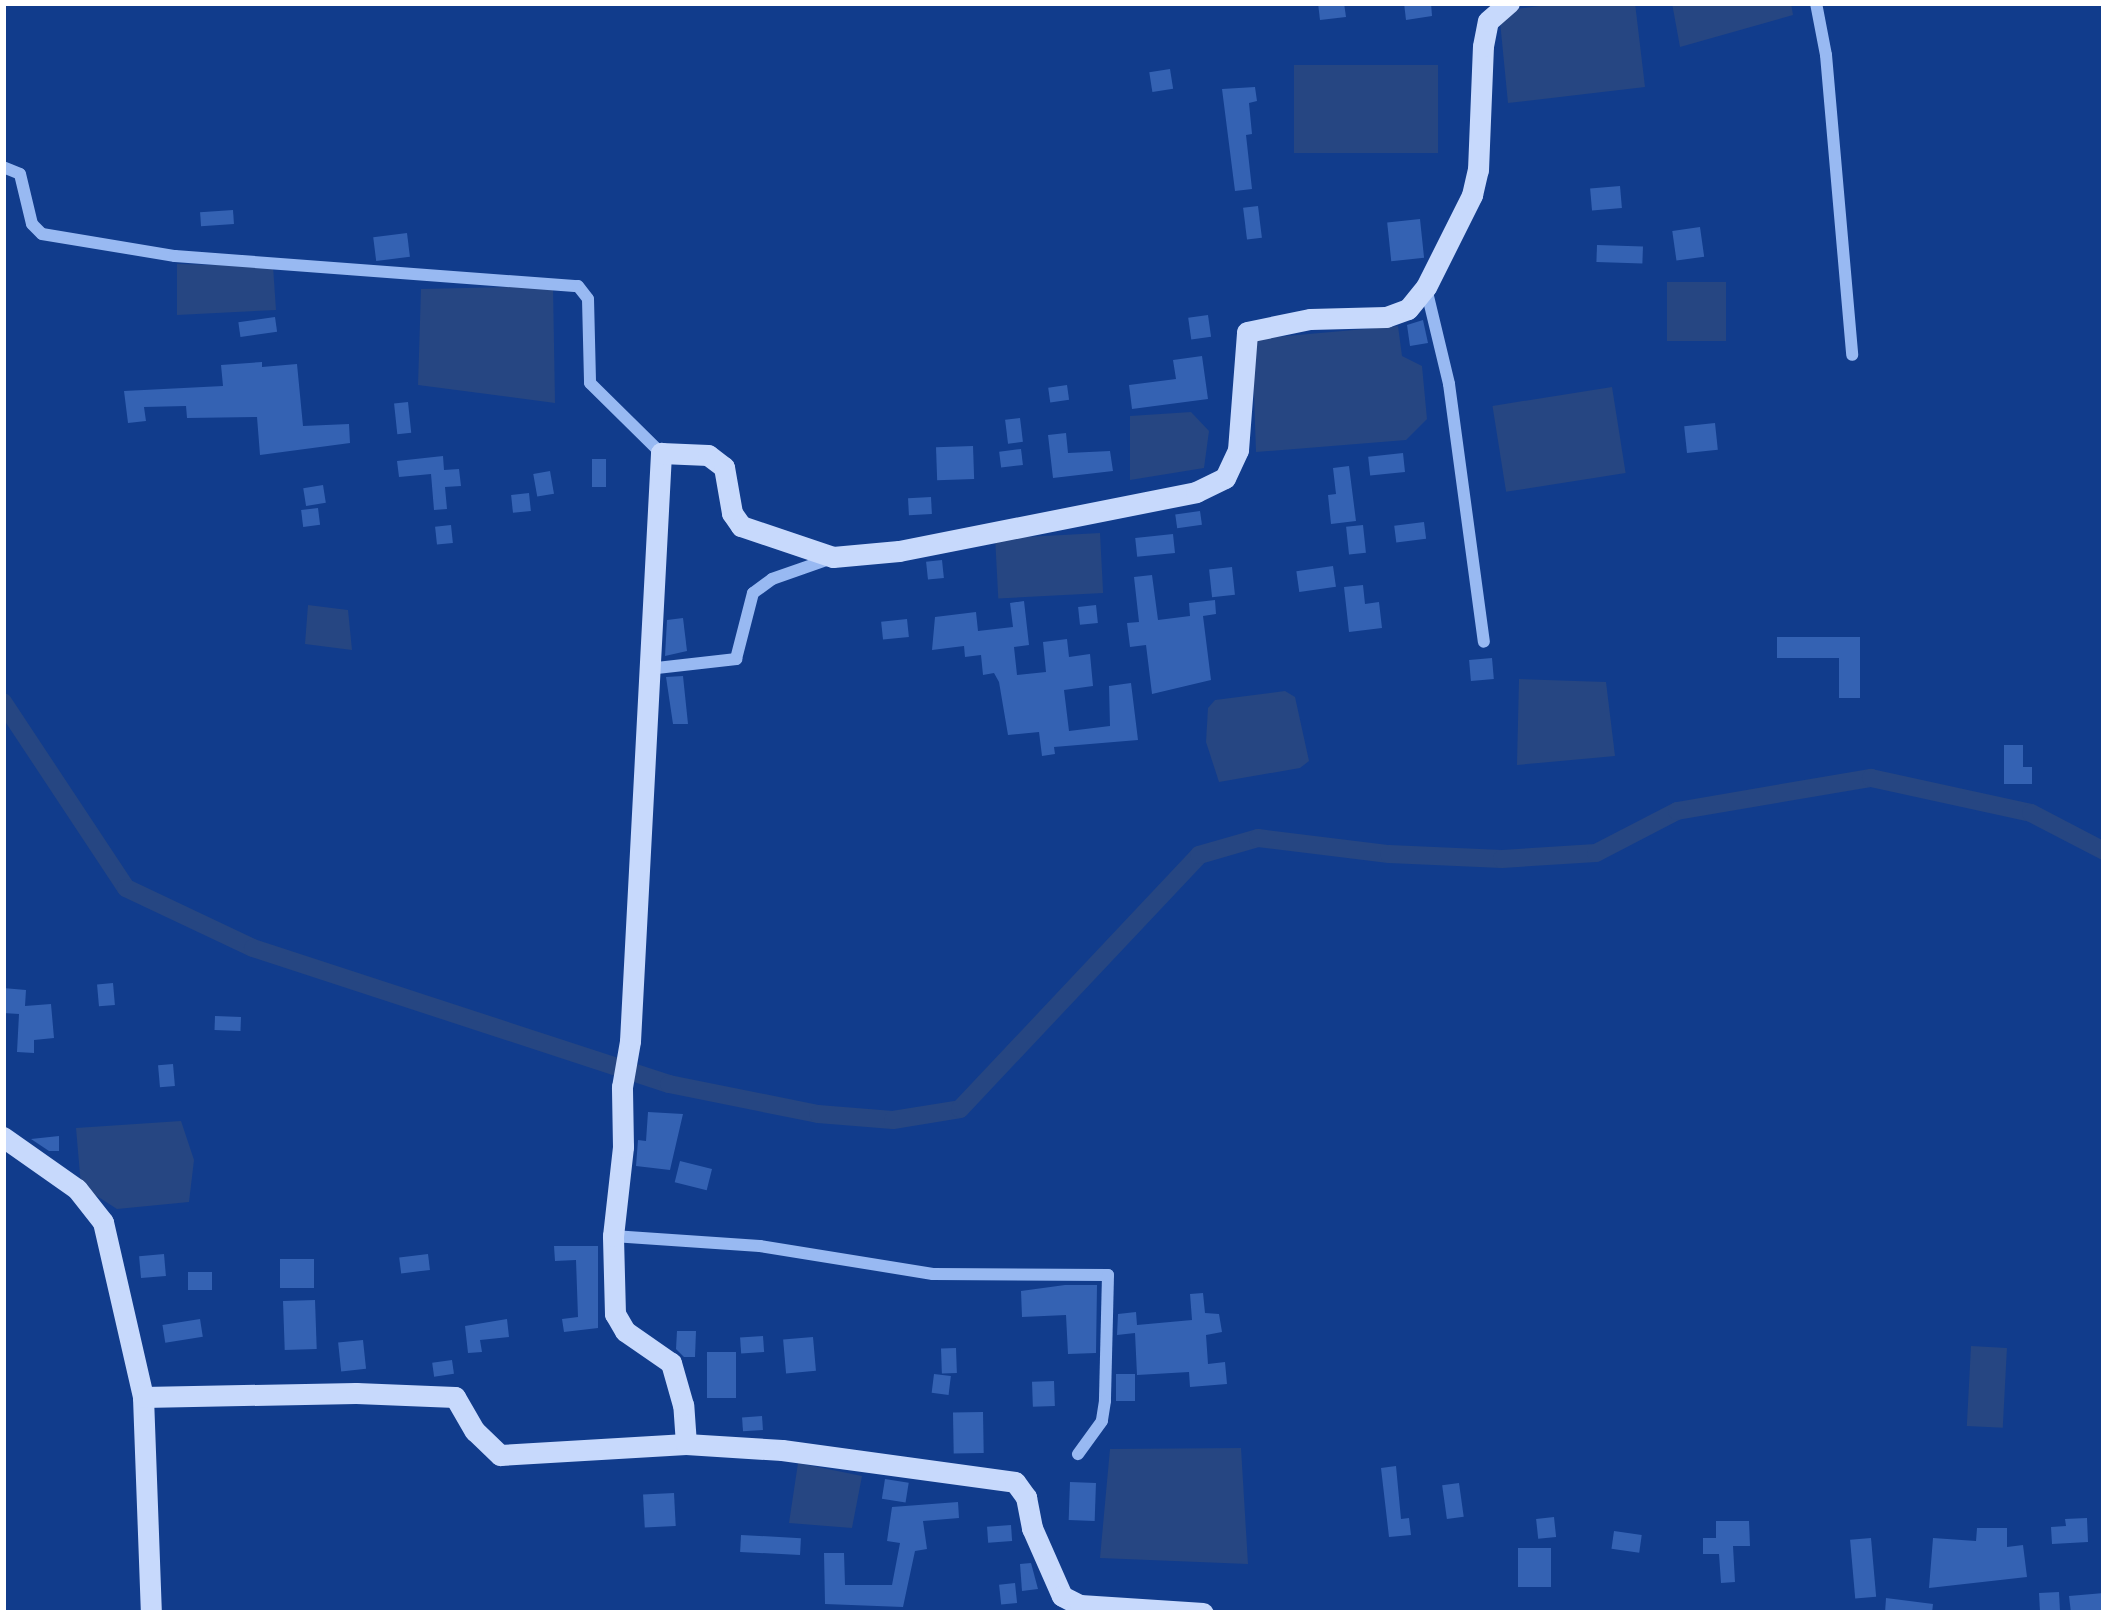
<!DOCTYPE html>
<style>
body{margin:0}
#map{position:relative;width:2107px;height:1616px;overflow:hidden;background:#113c8c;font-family:"Open Sans",sans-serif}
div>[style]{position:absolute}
.water>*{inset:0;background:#264682;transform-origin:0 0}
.canal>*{height:18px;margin:-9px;padding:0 9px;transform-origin:9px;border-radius:9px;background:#264682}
.building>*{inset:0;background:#3462b3;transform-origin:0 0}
.minor>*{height:12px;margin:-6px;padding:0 6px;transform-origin:6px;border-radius:6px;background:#98b9f2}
.secondary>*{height:21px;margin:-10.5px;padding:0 10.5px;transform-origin:10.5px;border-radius:10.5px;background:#c7d9fc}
span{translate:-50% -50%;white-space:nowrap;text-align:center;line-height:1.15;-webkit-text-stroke:9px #113c8c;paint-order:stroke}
.frame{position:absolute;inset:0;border:6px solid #fff;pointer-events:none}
</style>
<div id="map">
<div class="water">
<i style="clip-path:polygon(1563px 3px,1635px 3px,1645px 87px,1508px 103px,1499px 11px)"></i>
<i style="clip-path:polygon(1672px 3px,1791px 3px,1793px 15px,1680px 47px)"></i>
<i style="left:1294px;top:65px;width:144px;height:88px"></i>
<i style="clip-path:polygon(177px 264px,273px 266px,276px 310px,177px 315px)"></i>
<i style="left:1667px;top:282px;width:59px;height:59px"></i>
<i style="clip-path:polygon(553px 286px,555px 403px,418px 385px,421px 289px)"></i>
<i style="clip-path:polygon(1398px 326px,1402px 356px,1422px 366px,1427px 419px,1406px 440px,1256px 452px,1252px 339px)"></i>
<i style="left:1612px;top:387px;width:87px;height:121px;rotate:81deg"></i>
<i style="clip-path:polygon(1191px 412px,1209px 431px,1204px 468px,1130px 480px,1130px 416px)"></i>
<i style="left:1100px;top:533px;width:60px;height:105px;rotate:87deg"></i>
<i style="clip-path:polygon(308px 605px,348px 610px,352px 650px,305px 644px)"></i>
<i style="clip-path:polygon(1519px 679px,1606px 682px,1615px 756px,1517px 765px)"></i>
<i style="clip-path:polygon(1285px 691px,1295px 697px,1309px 761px,1300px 768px,1219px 782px,1206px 742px,1208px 708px,1215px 700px)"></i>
<i style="clip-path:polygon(181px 1121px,194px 1160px,189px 1202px,117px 1209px,81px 1186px,76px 1128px)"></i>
<i style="left:1971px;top:1346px;width:36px;height:80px;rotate:3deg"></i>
<i style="clip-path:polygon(1241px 1448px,1248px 1564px,1100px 1558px,1110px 1449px)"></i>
<i style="clip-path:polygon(798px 1463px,862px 1476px,852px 1528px,789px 1523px)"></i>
</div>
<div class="canal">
<i style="left:3px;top:702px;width:223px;rotate:56.5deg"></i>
<i style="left:126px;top:888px;width:140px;rotate:25.3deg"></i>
<i style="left:253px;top:948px;width:438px;rotate:18.1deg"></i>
<i style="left:669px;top:1084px;width:152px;rotate:11.4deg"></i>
<i style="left:818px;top:1114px;width:75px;rotate:4.6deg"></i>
<i style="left:893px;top:1120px;width:68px;rotate:-9.3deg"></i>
<i style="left:960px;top:1109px;width:349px;rotate:-46.7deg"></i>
<i style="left:1199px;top:855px;width:61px;rotate:-16.1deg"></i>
<i style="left:1258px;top:838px;width:132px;rotate:7deg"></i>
<i style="left:1389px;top:854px;width:113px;rotate:2.5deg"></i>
<i style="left:1502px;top:859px;width:94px;rotate:-3.7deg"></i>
<i style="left:1596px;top:853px;width:91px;rotate:-27.4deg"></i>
<i style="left:1677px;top:811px;width:197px;rotate:-9.7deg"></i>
<i style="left:1871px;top:778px;width:164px;rotate:12.3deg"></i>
<i style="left:2031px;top:813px;width:82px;rotate:27.5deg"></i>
</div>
<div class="building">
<i style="clip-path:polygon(1318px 3px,1344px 3px,1346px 17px,1320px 20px)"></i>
<i style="clip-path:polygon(1404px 3px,1431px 3px,1432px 16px,1406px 20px)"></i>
<i style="left:1170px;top:69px;width:20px;height:21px;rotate:81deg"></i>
<i style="clip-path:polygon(1255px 87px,1257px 101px,1249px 103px,1252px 134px,1246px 135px,1252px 189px,1235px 191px,1222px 89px)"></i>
<i style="left:1620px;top:186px;width:22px;height:30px;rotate:85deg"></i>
<i style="left:1258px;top:206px;width:32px;height:15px;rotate:83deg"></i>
<i style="left:233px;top:210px;width:14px;height:33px;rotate:86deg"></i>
<i style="left:1420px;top:219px;width:39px;height:33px;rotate:84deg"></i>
<i style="left:1700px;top:227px;width:30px;height:28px;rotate:82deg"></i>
<i style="left:407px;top:233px;width:24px;height:34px;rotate:83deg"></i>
<i style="left:1597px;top:245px;width:46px;height:17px;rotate:2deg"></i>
<i style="left:1208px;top:315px;width:22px;height:20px;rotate:82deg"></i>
<i style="left:275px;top:317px;width:15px;height:37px;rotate:82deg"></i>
<i style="clip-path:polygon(1423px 320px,1428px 343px,1410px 346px,1407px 325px)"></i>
<i style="clip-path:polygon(1202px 356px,1208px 399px,1132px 409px,1129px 385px,1176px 379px,1173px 360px)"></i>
<i style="clip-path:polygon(262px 362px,262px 367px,297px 364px,303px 426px,349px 424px,350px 443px,260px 455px,257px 417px,187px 418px,186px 406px,144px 407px,146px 421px,128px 423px,124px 391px,223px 386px,221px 365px)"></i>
<i style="left:1067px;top:385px;width:15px;height:19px;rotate:82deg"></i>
<i style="left:408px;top:402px;width:31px;height:14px;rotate:84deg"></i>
<i style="left:1020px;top:418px;width:24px;height:15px;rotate:83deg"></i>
<i style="left:1715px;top:423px;width:27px;height:31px;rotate:84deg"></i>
<i style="clip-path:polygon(1066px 433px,1068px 453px,1110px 451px,1113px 471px,1053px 478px,1048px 435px)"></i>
<i style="left:973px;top:446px;width:33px;height:37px;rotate:88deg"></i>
<i style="left:1021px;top:449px;width:16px;height:22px;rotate:83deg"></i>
<i style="left:1403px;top:453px;width:19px;height:35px;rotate:84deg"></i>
<i style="clip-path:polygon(443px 456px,444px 470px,459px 469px,461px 486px,445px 487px,447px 509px,434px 510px,431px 474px,399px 477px,397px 461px)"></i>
<i style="left:592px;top:459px;width:14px;height:28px"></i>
<i style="clip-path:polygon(1349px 466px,1356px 521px,1331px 524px,1328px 495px,1336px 494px,1333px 468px)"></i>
<i style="left:550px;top:471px;width:23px;height:17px;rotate:80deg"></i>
<i style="left:323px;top:485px;width:18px;height:20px;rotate:81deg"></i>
<i style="left:529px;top:493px;width:18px;height:18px;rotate:84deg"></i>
<i style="left:931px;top:497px;width:17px;height:23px;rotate:87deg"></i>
<i style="left:318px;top:508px;width:17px;height:17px;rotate:83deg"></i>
<i style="left:1200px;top:511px;width:14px;height:25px;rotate:82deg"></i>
<i style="left:1424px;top:522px;width:17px;height:30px;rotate:83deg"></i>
<i style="left:451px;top:525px;width:18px;height:16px;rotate:84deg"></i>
<i style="left:1363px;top:525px;width:28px;height:17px;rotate:84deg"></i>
<i style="left:1173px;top:534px;width:19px;height:38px;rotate:84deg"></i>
<i style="left:942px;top:560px;width:18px;height:16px;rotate:84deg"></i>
<i style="left:1333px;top:566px;width:21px;height:37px;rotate:82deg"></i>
<i style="left:1232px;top:567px;width:28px;height:23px;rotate:84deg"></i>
<i style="clip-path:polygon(1152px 575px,1158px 620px,1190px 616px,1189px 603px,1215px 600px,1216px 614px,1203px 616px,1211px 680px,1152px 694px,1146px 645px,1130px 647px,1127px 623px,1139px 622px,1134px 577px)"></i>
<i style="clip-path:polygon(1363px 585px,1365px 604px,1379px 602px,1382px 628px,1349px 632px,1344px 587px)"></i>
<i style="clip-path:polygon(1024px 601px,1029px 645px,1014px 647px,1017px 675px,1046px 672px,1043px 642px,1067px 639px,1069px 657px,1090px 654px,1093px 686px,1064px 690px,1069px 731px,1110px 726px,1109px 686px,1131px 683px,1138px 740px,1054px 747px,1055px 754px,1042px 756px,1039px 732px,1008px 735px,999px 682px,994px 673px,983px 675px,981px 655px,965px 657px,964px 646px,932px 650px,935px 617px,976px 612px,978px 631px,1013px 627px,1010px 603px)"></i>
<i style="left:1096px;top:605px;width:18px;height:18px;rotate:84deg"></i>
<i style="clip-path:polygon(683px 618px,687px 651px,665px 656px,667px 620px)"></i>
<i style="left:907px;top:619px;width:18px;height:26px;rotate:84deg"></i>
<i style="clip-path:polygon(1777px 637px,1860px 637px,1860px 698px,1839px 698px,1839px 658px,1777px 658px)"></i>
<i style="left:1492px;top:658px;width:21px;height:23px;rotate:85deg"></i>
<i style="clip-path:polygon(683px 676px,688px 724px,673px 724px,666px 677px)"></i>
<i style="clip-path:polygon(2004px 745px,2023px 745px,2023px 767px,2032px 767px,2032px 784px,2004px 784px)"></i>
<i style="left:113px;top:983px;width:22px;height:16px;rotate:85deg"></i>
<i style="clip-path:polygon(3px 988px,26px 990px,25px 1006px,51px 1004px,54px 1038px,34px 1040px,34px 1053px,17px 1052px,19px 1014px,3px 1013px)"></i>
<i style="left:215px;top:1016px;width:26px;height:14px;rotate:2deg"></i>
<i style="left:173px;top:1064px;width:22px;height:15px;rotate:85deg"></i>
<i style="clip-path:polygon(648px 1112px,683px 1114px,670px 1170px,636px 1166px,638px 1140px,646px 1141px)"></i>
<i style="clip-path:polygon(59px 1136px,59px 1151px,49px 1151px,31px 1139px)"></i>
<i style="left:680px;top:1161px;width:33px;height:22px;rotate:14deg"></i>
<i style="clip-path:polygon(554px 1246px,598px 1246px,598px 1328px,564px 1332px,562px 1319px,578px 1317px,576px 1260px,555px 1261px)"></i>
<i style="left:164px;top:1254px;width:22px;height:25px;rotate:85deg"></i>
<i style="left:428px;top:1254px;width:16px;height:29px;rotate:83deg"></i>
<i style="left:314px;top:1259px;width:29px;height:34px;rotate:90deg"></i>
<i style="left:212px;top:1272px;width:18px;height:24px;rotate:90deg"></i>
<i style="clip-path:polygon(1065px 1285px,1097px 1285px,1096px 1353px,1068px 1354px,1066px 1315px,1022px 1317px,1021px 1291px)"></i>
<i style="clip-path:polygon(1203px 1293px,1205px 1313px,1219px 1314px,1222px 1332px,1206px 1335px,1208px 1364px,1225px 1362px,1227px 1384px,1190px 1387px,1189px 1372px,1137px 1375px,1135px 1333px,1117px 1335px,1118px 1314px,1136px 1312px,1137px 1325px,1192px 1320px,1190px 1294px)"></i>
<i style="left:315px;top:1300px;width:49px;height:32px;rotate:88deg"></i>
<i style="left:200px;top:1319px;width:18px;height:38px;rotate:81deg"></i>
<i style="clip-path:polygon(507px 1319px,509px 1337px,480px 1340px,482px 1352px,468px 1353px,465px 1326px)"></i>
<i style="clip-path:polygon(677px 1331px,696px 1331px,695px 1357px,684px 1357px,676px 1349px)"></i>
<i style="left:763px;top:1336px;width:16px;height:23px;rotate:86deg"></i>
<i style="left:813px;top:1337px;width:34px;height:30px;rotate:85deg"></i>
<i style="left:363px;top:1340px;width:29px;height:25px;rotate:84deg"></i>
<i style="left:956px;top:1348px;width:25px;height:15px;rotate:88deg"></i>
<i style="left:736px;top:1352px;width:46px;height:29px;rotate:90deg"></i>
<i style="left:452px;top:1360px;width:14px;height:20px;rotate:82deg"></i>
<i style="left:934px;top:1374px;width:17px;height:19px;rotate:7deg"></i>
<i style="left:1116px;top:1374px;width:19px;height:27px"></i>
<i style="left:1054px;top:1381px;width:25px;height:22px;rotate:88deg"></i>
<i style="left:983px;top:1412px;width:41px;height:30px;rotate:89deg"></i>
<i style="left:762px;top:1416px;width:14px;height:20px;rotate:86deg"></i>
<i style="clip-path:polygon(1396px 1466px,1401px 1519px,1409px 1518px,1411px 1535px,1389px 1537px,1381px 1468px)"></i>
<i style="left:885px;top:1479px;width:24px;height:20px;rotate:9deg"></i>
<i style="left:1070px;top:1482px;width:26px;height:38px;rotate:2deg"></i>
<i style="left:1459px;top:1483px;width:34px;height:17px;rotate:82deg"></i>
<i style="left:674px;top:1493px;width:33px;height:31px;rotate:87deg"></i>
<i style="clip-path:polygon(958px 1502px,959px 1518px,923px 1521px,927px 1549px,915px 1551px,903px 1607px,825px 1604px,824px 1553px,844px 1553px,845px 1585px,892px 1585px,900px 1543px,887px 1541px,892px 1507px)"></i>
<i style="left:1554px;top:1517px;width:20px;height:18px;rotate:84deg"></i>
<i style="clip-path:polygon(2087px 1518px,2088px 1542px,2052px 1544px,2051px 1527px,2066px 1526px,2065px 1519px)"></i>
<i style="clip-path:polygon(1716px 1521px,1749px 1521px,1750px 1546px,1733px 1546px,1735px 1582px,1721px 1583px,1719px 1554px,1703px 1554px,1703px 1538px,1716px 1538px)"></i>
<i style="left:1011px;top:1525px;width:16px;height:24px;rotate:86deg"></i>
<i style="clip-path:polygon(1977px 1528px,2007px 1528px,2007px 1547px,2023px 1545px,2027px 1577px,1929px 1588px,1933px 1538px,1976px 1541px)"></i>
<i style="left:1614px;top:1531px;width:28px;height:18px;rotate:8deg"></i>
<i style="left:741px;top:1535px;width:60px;height:17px;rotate:3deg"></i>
<i style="left:1871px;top:1538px;width:59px;height:21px;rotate:85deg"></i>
<i style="left:1551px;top:1548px;width:39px;height:33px;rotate:90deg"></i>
<i style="clip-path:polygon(1031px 1563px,1038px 1589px,1022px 1591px,1020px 1564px)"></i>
<i style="left:1015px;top:1583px;width:20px;height:16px;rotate:84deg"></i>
<i style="left:2059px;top:1592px;width:18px;height:20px;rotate:87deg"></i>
<i style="clip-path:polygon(2104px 1593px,2104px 1613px,2071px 1613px,2069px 1596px)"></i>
<i style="clip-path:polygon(1886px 1598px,1933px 1604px,1932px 1613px,1885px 1613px)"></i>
</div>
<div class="minor">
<i style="left:1816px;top:3px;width:53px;rotate:79.1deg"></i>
<i style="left:1826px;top:55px;width:301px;rotate:85deg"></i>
<i style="left:3px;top:167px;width:18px;rotate:22deg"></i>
<i style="left:20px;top:174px;width:51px;rotate:76.5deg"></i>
<i style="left:32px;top:224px;width:14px;rotate:45deg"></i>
<i style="left:42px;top:234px;width:135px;rotate:9.4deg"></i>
<i style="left:175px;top:256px;width:404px;rotate:4.3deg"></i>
<i style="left:578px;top:286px;width:16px;rotate:52deg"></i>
<i style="left:588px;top:299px;width:84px;rotate:88.6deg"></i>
<i style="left:590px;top:383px;width:100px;rotate:44.6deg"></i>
<i style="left:1426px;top:288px;width:99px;rotate:76.5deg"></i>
<i style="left:1449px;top:384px;width:260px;rotate:82.3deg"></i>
<i style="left:648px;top:669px;width:89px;rotate:-6.5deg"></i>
<i style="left:736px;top:659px;width:68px;rotate:-75.6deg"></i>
<i style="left:753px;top:593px;width:24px;rotate:-36deg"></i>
<i style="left:772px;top:579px;width:64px;rotate:-19.3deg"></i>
<i style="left:613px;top:1236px;width:147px;rotate:3.9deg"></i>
<i style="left:760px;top:1246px;width:175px;rotate:9.2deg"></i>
<i style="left:933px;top:1274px;width:175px;rotate:0.3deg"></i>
<i style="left:1108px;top:1275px;width:126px;rotate:91.4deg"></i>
<i style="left:1105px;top:1401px;width:20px;rotate:99deg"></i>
<i style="left:1102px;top:1421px;width:41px;rotate:126deg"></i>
</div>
<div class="secondary">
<i style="left:3px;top:1137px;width:90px;rotate:35.1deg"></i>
<i style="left:77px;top:1189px;width:42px;rotate:51.8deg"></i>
<i style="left:103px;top:1222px;width:180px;rotate:77.1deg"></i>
<i style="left:143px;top:1397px;width:216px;rotate:87.9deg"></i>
<i style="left:143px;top:1397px;width:213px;rotate:-1.1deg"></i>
<i style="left:356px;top:1393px;width:99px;rotate:2.3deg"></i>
<i style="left:455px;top:1397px;width:39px;rotate:60deg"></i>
<i style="left:475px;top:1431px;width:35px;rotate:44deg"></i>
<i style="left:500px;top:1455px;width:186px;rotate:-3.4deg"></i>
<i style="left:686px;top:1444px;width:96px;rotate:3.6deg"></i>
<i style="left:782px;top:1450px;width:235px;rotate:7.8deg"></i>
<i style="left:1015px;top:1482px;width:19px;rotate:54deg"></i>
<i style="left:1026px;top:1497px;width:32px;rotate:79deg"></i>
<i style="left:1032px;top:1528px;width:74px;rotate:66.2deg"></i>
<i style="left:1062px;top:1596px;width:20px;rotate:27deg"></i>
<i style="left:1080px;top:1605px;width:123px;rotate:3.7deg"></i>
<i style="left:686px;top:1444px;width:39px;rotate:-94deg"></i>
<i style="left:683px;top:1405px;width:44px;rotate:-105.9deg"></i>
<i style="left:671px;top:1363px;width:56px;rotate:-145.2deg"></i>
<i style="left:625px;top:1331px;width:20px;rotate:-120deg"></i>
<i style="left:615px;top:1314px;width:78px;rotate:-91.5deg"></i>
<i style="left:613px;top:1236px;width:90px;rotate:-83.6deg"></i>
<i style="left:623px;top:1147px;width:60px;rotate:-91deg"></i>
<i style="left:622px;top:1087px;width:47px;rotate:-80.1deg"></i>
<i style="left:630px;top:1041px;width:589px;rotate:-86.98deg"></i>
<i style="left:661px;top:453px;width:47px;rotate:2.4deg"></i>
<i style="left:708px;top:455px;width:20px;rotate:37deg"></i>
<i style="left:724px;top:467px;width:47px;rotate:80.1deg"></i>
<i style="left:732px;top:513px;width:16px;rotate:55deg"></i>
<i style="left:741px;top:526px;width:97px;rotate:18.6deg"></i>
<i style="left:833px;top:557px;width:66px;rotate:-5.2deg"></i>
<i style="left:899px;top:551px;width:303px;rotate:-11.2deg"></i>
<i style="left:1196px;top:492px;width:32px;rotate:-26deg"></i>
<i style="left:1225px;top:478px;width:31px;rotate:-65deg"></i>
<i style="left:1238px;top:450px;width:118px;rotate:-85.6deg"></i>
<i style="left:1247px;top:332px;width:64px;rotate:-11.7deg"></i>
<i style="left:1310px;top:319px;width:76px;rotate:-1.5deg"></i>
<i style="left:1386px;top:317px;width:23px;rotate:-20deg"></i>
<i style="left:1408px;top:309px;width:28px;rotate:-51deg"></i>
<i style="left:1426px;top:287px;width:103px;rotate:-63.4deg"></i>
<i style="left:1472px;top:195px;width:26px;rotate:-77deg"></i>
<i style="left:1478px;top:170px;width:124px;rotate:-87.7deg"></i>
<i style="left:1483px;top:46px;width:25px;rotate:-79deg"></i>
<i style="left:1488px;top:21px;width:28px;rotate:-41deg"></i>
</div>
<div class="frame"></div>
</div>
